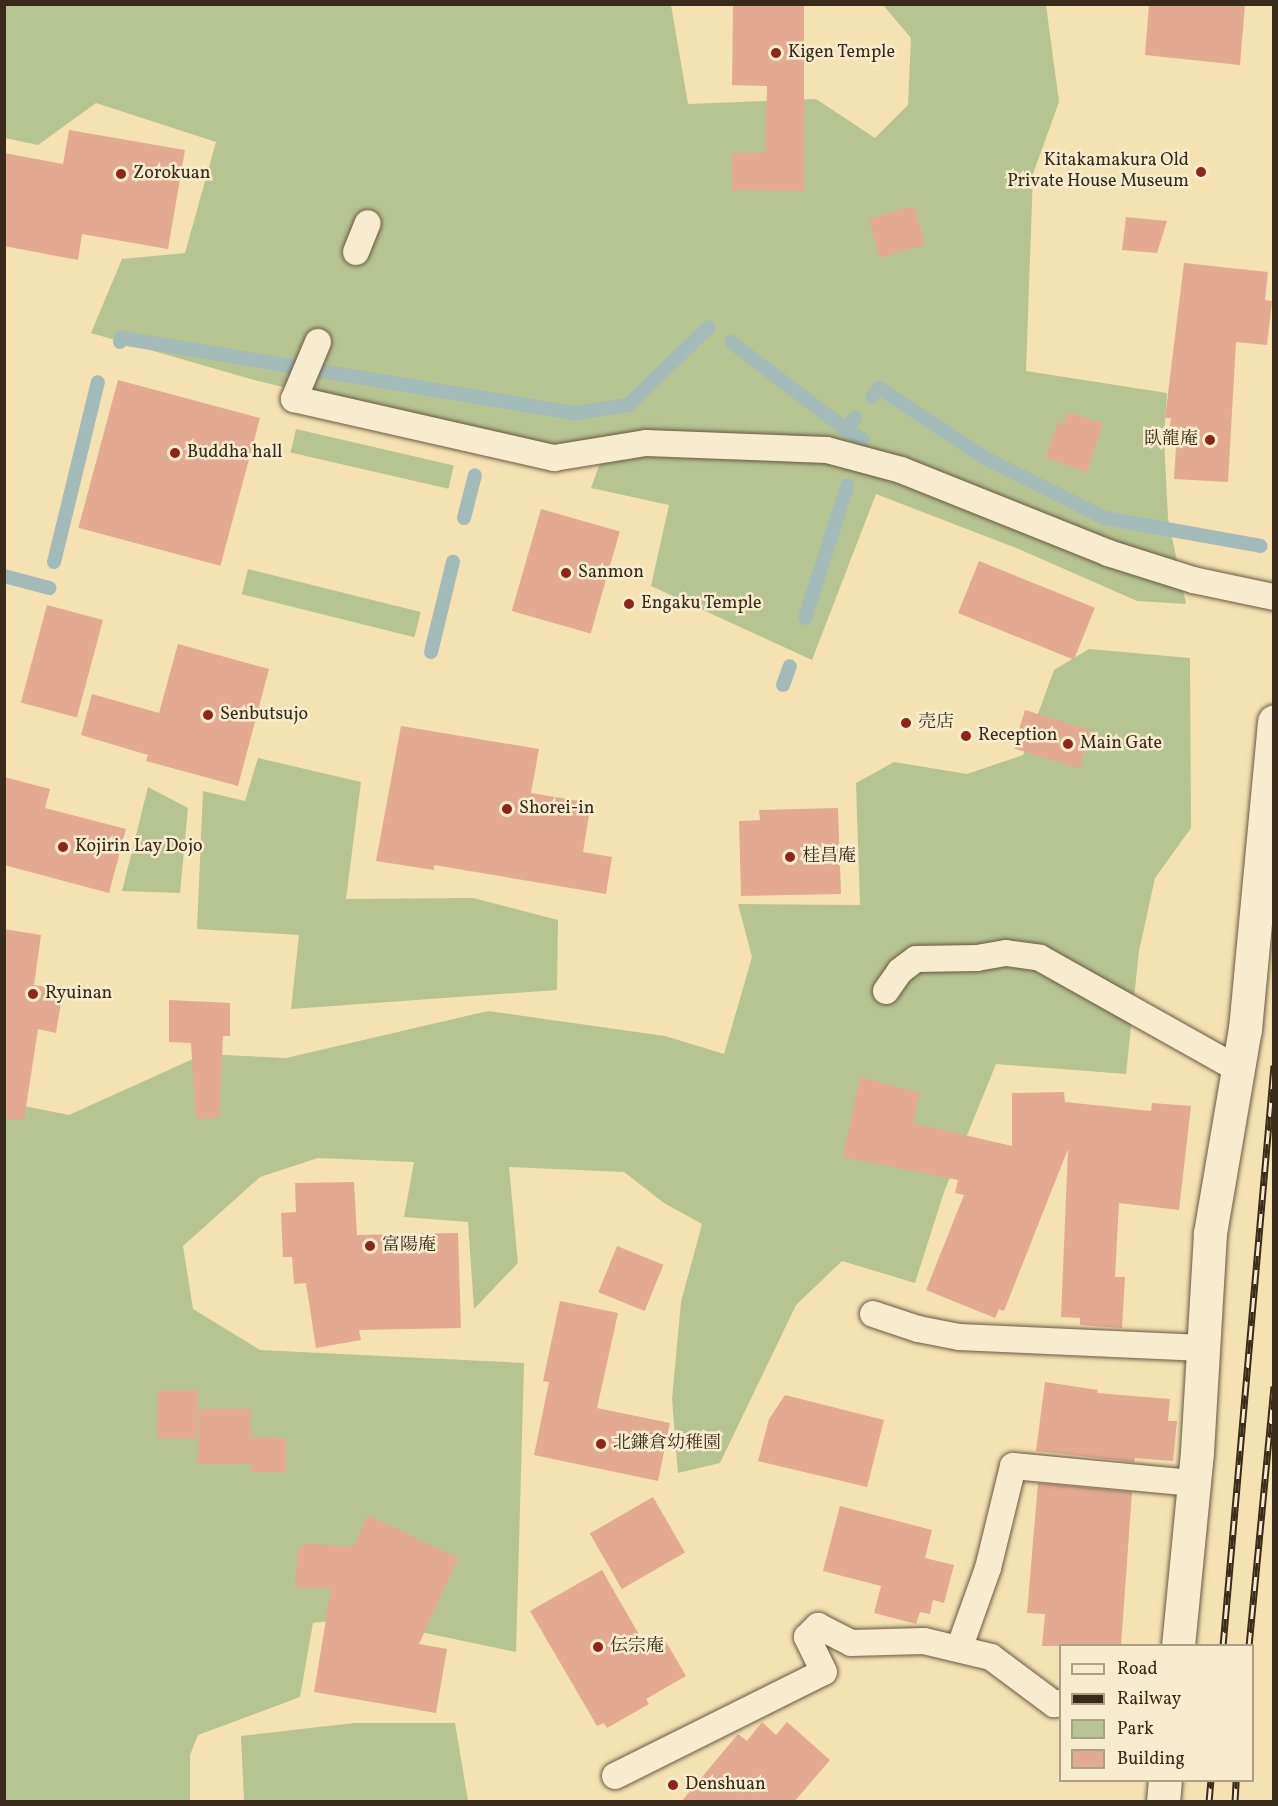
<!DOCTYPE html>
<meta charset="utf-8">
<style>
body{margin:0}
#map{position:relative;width:1278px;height:1806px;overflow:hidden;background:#f4e2b3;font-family:Vollkorn,"Noto Serif JP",serif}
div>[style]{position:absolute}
.green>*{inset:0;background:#b6c491;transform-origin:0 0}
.stream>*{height:14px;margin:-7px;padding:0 7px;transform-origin:7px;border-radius:7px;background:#a2bab8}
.building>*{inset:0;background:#e3a991;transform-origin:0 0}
.roads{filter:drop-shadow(0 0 2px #675940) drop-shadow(0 0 2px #675940)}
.lane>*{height:26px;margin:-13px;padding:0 13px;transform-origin:13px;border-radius:13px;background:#f8ecce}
.street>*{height:33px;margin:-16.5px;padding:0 16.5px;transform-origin:16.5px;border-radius:16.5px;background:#f8ecce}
.rail>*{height:7px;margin-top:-3.5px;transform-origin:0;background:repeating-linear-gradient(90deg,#f8ecce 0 14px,#382b1a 0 28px);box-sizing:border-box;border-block:2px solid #382b1a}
.dots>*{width:16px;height:16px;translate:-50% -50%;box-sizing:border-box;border:3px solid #f8ecce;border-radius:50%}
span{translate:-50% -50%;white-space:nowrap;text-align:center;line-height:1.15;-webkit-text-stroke:5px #f8ecce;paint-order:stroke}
.poi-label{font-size:18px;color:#382b1a}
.left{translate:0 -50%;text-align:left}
.right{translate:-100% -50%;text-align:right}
.frame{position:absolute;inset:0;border:6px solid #382b1a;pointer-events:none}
.legend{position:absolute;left:1059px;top:1644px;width:195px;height:138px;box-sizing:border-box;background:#f8ecce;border:2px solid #ab9f86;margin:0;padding:8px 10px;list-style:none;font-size:18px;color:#382b1a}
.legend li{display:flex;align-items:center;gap:12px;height:30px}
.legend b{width:30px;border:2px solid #ab9f86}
</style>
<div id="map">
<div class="green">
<i style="clip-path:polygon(4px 5px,671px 5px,688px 104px,816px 99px,875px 138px,908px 105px,911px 38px,883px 5px,1046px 5px,1059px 102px,1033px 174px,1026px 371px,1167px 393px,1164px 439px,1168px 518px,1186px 604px,1137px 601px,1021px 550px,876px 494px,812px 660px,651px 586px,669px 505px,591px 488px,600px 463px,254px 380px,91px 333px,122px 259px,185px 253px,216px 142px,96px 103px,38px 145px,5px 138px)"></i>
<i style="left:296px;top:429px;width:162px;height:24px;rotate:13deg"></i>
<i style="left:248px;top:569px;width:178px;height:26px;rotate:14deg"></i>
<i style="clip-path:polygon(1089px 649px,1190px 658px,1191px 828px,1155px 878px,1139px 951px,1126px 1074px,996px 1064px,944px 1192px,915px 1283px,842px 1261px,796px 1305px,720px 1463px,678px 1473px,672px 1399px,681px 1302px,702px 1224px,664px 1203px,624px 1172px,509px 1167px,518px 1263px,474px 1309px,468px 1222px,404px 1217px,414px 1162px,318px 1158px,260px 1177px,183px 1246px,193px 1309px,260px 1350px,524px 1363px,516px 1652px,354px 1618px,313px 1623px,300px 1697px,198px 1735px,190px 1755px,190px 1801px,5px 1801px,4px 1102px,69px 1115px,204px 1054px,286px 1058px,488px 1011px,665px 1036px,724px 1054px,752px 957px,738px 904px,860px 905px,856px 783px,894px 762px,967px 774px,1023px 755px,1054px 670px)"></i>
<i style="clip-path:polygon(258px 758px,361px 782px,346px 899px,473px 898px,558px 920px,557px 990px,291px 1009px,299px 935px,197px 929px,203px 791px,245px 801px)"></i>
<i style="clip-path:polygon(148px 787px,188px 808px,180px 893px,122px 891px)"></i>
<i style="clip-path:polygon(354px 1723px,455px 1723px,468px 1801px,244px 1801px,241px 1736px)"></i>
</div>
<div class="stream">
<i style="left:120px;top:342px;width:4px;rotate:-76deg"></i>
<i style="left:121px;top:338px;width:461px;rotate:9.4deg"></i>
<i style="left:576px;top:413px;width:53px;rotate:-8.7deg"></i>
<i style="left:628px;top:405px;width:112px;rotate:-43.9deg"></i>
<i style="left:731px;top:342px;width:143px;rotate:37.3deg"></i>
<i style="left:845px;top:429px;width:15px;rotate:-48deg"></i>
<i style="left:872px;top:397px;width:11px;rotate:-52deg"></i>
<i style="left:879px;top:388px;width:127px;rotate:33.4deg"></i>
<i style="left:985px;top:458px;width:134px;rotate:26.6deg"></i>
<i style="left:1105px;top:518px;width:158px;rotate:10.2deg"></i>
<i style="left:845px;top:429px;width:20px;rotate:30deg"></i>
<i style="left:464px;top:518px;width:44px;rotate:-75.7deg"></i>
<i style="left:54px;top:562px;width:185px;rotate:-76.3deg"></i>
<i style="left:4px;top:576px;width:47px;rotate:14.9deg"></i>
<i style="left:805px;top:618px;width:139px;rotate:-72.3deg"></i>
<i style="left:431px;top:652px;width:93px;rotate:-76.3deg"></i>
<i style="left:783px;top:685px;width:20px;rotate:-70deg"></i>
</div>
<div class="building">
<i style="clip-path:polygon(733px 4px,804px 4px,804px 191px,732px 190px,732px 153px,765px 153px,767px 86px,732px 85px)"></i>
<i style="clip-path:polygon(1149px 4px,1245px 4px,1240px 65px,1145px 55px)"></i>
<i style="clip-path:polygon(69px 130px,185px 150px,168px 249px,82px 234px,78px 260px,4px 246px,4px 153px,63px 164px)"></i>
<i style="left:914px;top:206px;width:40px;height:47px;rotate:74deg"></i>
<i style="clip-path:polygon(1126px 217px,1167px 221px,1157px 253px,1122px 250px)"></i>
<i style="clip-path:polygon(1184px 263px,1268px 272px,1265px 300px,1272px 301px,1267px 345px,1236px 342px,1228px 482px,1174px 479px,1177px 432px,1169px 431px,1171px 418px,1165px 418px)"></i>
<i style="left:118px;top:380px;width:147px;height:153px;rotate:15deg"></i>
<i style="clip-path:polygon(1067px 412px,1103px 423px,1087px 472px,1046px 458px,1058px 421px,1064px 424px)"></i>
<i style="left:541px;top:509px;width:82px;height:106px;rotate:16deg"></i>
<i style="left:979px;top:561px;width:125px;height:56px;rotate:22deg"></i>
<i style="left:47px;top:605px;width:58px;height:101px;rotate:15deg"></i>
<i style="clip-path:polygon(178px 644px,269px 669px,238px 786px,146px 761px,148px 755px,81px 735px,92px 694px,159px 713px)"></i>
<i style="left:1025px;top:710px;width:69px;height:40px;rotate:17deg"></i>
<i style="clip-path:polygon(401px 726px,539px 749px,531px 793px,591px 803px,583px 852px,612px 857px,606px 894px,434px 865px,434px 870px,376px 861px)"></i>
<i style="clip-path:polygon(4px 777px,50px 789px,45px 808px,126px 829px,109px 893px,4px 865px)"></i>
<i style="clip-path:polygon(838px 808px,841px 894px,741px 896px,739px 821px,760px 820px,759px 810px)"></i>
<i style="clip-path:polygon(4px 929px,41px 935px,34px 985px,63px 990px,56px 1033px,38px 1029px,24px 1120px,4px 1119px)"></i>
<i style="clip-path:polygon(169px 1000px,230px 1003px,230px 1036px,223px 1036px,219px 1118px,196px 1119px,191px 1043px,169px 1042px)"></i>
<i style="clip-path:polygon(860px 1077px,920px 1093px,913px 1123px,1012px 1146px,1012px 1093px,1064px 1092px,1065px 1102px,1151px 1111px,1152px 1103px,1191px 1106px,1179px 1210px,1119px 1203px,1115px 1277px,1125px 1277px,1122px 1328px,1080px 1325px,1080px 1318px,1061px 1317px,1068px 1149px,1004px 1311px,999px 1309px,995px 1318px,926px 1290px,964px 1195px,955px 1193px,958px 1180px,843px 1157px)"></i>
<i style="clip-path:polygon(354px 1182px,357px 1235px,458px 1233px,461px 1328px,359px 1330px,361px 1340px,316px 1348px,306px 1283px,294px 1284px,292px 1257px,283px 1257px,281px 1213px,296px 1212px,295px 1183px)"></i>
<i style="left:617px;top:1246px;width:50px;height:50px;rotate:22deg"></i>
<i style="clip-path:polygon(560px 1301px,618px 1313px,597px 1408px,670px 1423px,658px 1481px,534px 1455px,549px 1382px,543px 1381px)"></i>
<i style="clip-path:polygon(1045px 1382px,1098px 1390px,1097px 1393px,1170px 1399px,1168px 1421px,1177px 1421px,1173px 1461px,1135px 1458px,1134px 1462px,1036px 1451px)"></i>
<i style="left:158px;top:1390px;width:40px;height:48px;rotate:1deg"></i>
<i style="clip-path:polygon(785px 1395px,884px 1420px,867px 1487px,758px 1461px,769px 1419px)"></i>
<i style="clip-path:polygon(199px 1409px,251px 1409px,251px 1448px,252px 1437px,286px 1438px,286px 1472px,251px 1472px,251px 1464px,198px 1464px)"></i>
<i style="clip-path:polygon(1038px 1483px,1132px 1492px,1121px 1646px,1042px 1646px,1045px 1614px,1027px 1613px)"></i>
<i style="left:653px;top:1497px;width:64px;height:73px;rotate:60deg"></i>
<i style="clip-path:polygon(840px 1506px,932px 1530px,925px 1558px,954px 1565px,944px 1603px,933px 1600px,930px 1614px,920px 1612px,916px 1624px,874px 1613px,881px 1586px,823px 1571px)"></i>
<i style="clip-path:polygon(368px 1515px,458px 1558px,419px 1644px,447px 1649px,436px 1713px,314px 1692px,331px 1589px,295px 1587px,298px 1548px,303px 1548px,303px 1543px,353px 1547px)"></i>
<i style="clip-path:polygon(602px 1570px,649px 1652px,666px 1642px,686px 1676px,646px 1699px,649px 1704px,607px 1728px,604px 1723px,597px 1726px,530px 1611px)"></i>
<i style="clip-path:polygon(762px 1722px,776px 1735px,787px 1722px,830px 1760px,794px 1802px,681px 1802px,738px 1734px,747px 1741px)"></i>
</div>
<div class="roads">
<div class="lane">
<i style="left:356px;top:252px;width:31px;rotate:-68deg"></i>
<i style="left:318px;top:342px;width:62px;rotate:112.8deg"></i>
<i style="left:294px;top:399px;width:267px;rotate:12.8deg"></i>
<i style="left:554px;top:458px;width:93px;rotate:-9.3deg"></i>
<i style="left:646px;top:443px;width:181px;rotate:2.2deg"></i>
<i style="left:827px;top:450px;width:77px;rotate:15.1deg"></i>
<i style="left:901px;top:470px;width:223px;rotate:21.8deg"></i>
<i style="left:1108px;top:553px;width:89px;rotate:17.6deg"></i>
<i style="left:1193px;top:580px;width:83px;rotate:11.9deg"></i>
<i style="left:886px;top:991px;width:24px;rotate:-55deg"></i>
<i style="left:900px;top:971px;width:20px;rotate:-37deg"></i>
<i style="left:916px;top:959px;width:61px;rotate:-0.9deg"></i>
<i style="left:977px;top:958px;width:29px;rotate:-10deg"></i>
<i style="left:1006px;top:953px;width:34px;rotate:8deg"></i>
<i style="left:1040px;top:958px;width:227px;rotate:29.3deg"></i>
<i style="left:873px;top:1314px;width:47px;rotate:18.4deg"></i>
<i style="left:918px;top:1329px;width:42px;rotate:11deg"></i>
<i style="left:959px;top:1337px;width:244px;rotate:2.6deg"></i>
<i style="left:959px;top:1649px;width:86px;rotate:-70.3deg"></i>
<i style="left:988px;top:1568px;width:105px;rotate:-76.2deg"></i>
<i style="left:1013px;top:1466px;width:182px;rotate:5.4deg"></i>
<i style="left:615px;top:1776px;width:233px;rotate:-26.5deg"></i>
<i style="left:824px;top:1672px;width:39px;rotate:-116deg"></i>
<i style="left:807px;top:1637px;width:16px;rotate:-45deg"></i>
<i style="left:818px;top:1626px;width:37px;rotate:27deg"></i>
<i style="left:851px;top:1643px;width:73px;rotate:-1.6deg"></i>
<i style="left:924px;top:1641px;width:69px;rotate:13.4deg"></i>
<i style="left:991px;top:1657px;width:79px;rotate:36.7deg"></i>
<i style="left:1054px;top:1704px;width:6px;rotate:-9deg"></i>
</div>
<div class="street">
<i style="left:1178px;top:1646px;width:195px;rotate:-84.4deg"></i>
<i style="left:1197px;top:1452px;width:219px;rotate:-86.6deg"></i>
<i style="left:1210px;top:1233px;width:207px;rotate:-80.3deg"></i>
<i style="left:1245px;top:1029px;width:309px;rotate:-84.6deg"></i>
<i style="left:1163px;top:1802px;width:22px;rotate:-85deg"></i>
</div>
</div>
<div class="rail">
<i style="left:1223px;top:1646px;width:583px;rotate:-84.98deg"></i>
<i style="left:1249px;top:1646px;width:261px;rotate:-84.5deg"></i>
<i style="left:1209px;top:1802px;width:22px;rotate:-85deg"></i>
<i style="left:1235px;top:1802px;width:22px;rotate:-87deg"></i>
</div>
<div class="dots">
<i style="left:776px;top:53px;background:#8f2418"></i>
<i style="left:1201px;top:172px;background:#8f2418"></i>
<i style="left:121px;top:174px;background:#8f2418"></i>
<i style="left:1210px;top:440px;background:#8f2418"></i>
<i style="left:175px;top:453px;background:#8f2418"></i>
<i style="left:566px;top:573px;background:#8f2418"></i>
<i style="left:629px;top:604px;background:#8f2418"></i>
<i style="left:208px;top:715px;background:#8f2418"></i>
<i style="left:906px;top:723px;background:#8f2418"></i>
<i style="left:966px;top:736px;background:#8f2418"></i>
<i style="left:1068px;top:744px;background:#8f2418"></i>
<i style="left:507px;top:809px;background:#8f2418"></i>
<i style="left:63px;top:847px;background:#8f2418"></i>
<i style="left:790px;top:857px;background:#8f2418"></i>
<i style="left:33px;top:994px;background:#8f2418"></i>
<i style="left:370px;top:1246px;background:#8f2418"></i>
<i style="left:601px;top:1444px;background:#8f2418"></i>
<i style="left:598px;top:1647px;background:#8f2418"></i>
<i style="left:673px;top:1785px;background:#8f2418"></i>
</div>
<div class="poi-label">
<span class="left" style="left:788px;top:53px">Kigen Temple</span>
<span class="right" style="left:1189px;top:172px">Kitakamakura Old<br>Private House Museum</span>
<span class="left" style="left:133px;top:174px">Zorokuan</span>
<span class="right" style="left:1198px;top:440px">臥龍庵</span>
<span class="left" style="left:187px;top:453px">Buddha hall</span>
<span class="left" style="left:578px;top:573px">Sanmon</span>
<span class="left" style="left:641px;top:604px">Engaku Temple</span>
<span class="left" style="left:220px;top:715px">Senbutsujo</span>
<span class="left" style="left:918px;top:723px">売店</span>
<span class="left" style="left:978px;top:736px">Reception</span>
<span class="left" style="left:1080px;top:744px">Main Gate</span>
<span class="left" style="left:519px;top:809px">Shorei-in</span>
<span class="left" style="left:75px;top:847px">Kojirin Lay Dojo</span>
<span class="left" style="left:802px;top:857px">桂昌庵</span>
<span class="left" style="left:45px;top:994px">Ryuinan</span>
<span class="left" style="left:382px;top:1246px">富陽庵</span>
<span class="left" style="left:613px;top:1444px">北鎌倉幼稚園</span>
<span class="left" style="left:610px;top:1647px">伝宗庵</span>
<span class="left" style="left:685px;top:1785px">Denshuan</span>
</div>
<div class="frame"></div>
<ul class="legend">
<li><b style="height:8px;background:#f8ecce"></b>Road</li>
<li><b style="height:8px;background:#382b1a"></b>Railway</li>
<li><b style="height:16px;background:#b6c491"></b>Park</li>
<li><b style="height:16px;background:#e3a991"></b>Building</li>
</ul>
</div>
